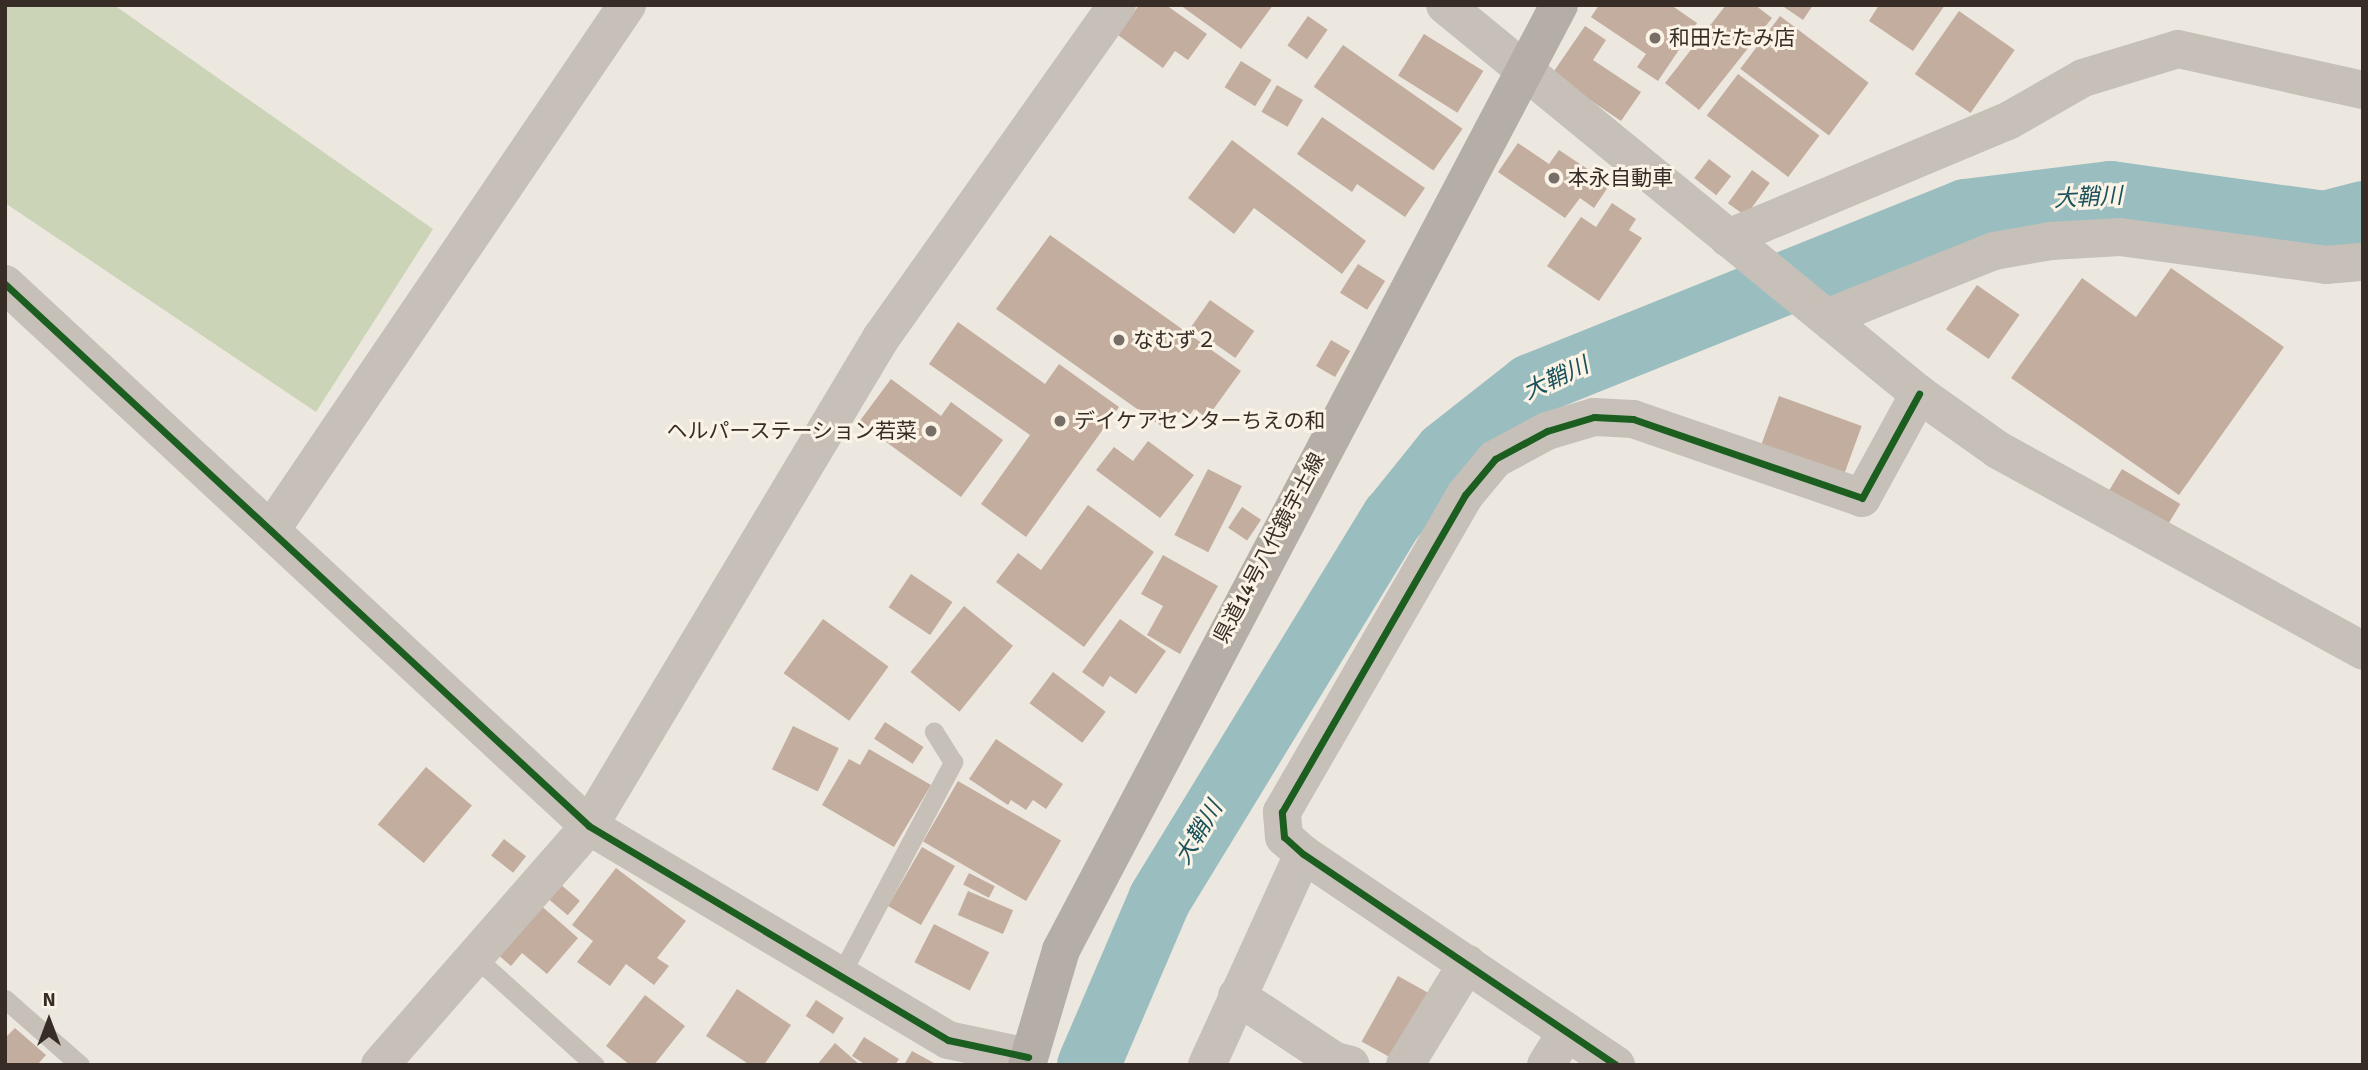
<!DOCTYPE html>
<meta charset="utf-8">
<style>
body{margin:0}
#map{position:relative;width:2368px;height:1070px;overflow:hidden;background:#ede8df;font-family:Signika,"Noto Sans JP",sans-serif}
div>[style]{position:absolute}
.green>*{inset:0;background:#ccd4b8}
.river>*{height:63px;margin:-31.5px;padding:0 31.5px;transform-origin:31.5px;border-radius:31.5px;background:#9abdc0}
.building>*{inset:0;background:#c2ad9f;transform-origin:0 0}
.lane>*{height:19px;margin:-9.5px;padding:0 9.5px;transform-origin:9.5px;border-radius:9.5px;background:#c6c0b8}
.street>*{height:38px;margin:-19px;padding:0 19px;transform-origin:19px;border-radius:19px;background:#c6c0b8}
.primary>*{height:38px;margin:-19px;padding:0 19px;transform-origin:19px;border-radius:19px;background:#b5aea7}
.cycleway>*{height:7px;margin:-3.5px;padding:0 3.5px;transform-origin:3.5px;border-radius:3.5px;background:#1b5e20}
.dots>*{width:19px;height:19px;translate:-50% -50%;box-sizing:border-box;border:4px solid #faf3e6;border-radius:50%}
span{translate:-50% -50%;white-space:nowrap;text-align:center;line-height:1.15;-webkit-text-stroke:6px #faf3e6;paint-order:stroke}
.poi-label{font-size:21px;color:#372d26}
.left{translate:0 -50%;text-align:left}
.right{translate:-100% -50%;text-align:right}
.street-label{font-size:21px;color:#372d26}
.water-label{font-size:23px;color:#19515b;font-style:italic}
.frame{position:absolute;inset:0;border:7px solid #372d26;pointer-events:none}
.north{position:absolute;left:14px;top:986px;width:70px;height:70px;-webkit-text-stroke:5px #faf3e6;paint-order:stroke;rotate:0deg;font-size:19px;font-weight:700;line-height:28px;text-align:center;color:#372d26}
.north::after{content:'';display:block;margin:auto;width:24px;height:32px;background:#372d26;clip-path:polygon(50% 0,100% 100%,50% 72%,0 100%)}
</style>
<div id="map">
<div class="green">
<i style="clip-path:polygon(5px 5px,114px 5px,433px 229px,316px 412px,5px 203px)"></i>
</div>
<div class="river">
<i style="left:1088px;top:1065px;width:181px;rotate:-66.8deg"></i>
<i style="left:1159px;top:899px;width:447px;rotate:-58.6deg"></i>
<i style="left:1392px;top:518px;width:85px;rotate:-51.2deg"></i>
<i style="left:1445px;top:452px;width:108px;rotate:-38.2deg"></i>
<i style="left:1530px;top:385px;width:469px;rotate:-21.9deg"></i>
<i style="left:1965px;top:210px;width:146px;rotate:-7.1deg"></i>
<i style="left:2110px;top:192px;width:216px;rotate:8deg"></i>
<i style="left:2324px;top:222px;width:40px;rotate:-14.4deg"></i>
</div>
<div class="building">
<i style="clip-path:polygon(1139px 5px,1166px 5px,1207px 34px,1188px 60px,1175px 51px,1163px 68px,1118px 35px)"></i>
<i style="clip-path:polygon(1180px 5px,1273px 5px,1241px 49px)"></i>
<i style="clip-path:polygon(1599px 5px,1671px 5px,1697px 23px,1658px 81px,1637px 67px,1646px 54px,1591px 17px)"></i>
<i style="clip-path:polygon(1726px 5px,1755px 5px,1772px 18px,1699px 110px,1665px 83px)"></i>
<i style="clip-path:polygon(1781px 5px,1813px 5px,1803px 20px)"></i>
<i style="clip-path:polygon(1879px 5px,1945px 5px,1913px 51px,1869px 21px)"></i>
<i style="left:1959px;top:11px;width:68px;height:77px;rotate:35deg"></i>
<i style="left:1308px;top:16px;width:24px;height:36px;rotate:35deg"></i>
<i style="left:1780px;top:16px;width:111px;height:66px;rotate:37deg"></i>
<i style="clip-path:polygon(1585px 26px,1606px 40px,1593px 60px,1641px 92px,1621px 121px,1552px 74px)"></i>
<i style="left:1424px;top:34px;width:70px;height:49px;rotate:32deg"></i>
<i style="left:1343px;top:45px;width:146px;height:51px;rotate:35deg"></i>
<i style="left:1241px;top:61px;width:36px;height:31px;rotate:32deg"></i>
<i style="left:1738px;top:74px;width:102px;height:52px;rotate:37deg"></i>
<i style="left:1277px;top:85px;width:30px;height:31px;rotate:30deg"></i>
<i style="clip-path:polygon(1322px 117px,1425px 188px,1405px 217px,1357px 184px,1352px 192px,1297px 154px)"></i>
<i style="clip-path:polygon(1232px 140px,1366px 241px,1342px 274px,1254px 208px,1234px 234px,1188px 198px)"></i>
<i style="clip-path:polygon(1518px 143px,1549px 164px,1559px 150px,1610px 184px,1594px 208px,1580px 198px,1565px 218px,1498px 172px)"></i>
<i style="left:1709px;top:159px;width:28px;height:24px;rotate:38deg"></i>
<i style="left:1752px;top:170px;width:22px;height:41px;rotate:36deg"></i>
<i style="clip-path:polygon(1612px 203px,1636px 219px,1629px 230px,1642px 238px,1599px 301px,1547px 266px,1581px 217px,1596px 227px)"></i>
<i style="clip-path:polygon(1050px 235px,1241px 371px,1207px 418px,1194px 409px,1187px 419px,1176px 411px,1164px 428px,996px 309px)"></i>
<i style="left:1358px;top:264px;width:32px;height:34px;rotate:32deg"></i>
<i style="clip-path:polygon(2171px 268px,2284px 347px,2179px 495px,2011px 378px,2082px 278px,2136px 317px)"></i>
<i style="left:1977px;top:285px;width:52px;height:54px;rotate:35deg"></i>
<i style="left:1210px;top:300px;width:54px;height:33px;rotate:35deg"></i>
<i style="clip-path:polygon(958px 322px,1045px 384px,1059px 364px,1119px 407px,1026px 537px,981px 504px,1030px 435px,929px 364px)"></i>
<i style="left:1331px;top:340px;width:22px;height:30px;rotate:30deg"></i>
<i style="clip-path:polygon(891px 379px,941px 416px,951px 402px,1003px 440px,961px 497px,859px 422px)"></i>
<i style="left:1779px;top:396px;width:88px;height:55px;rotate:20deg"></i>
<i style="clip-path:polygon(1148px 441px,1194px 475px,1160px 518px,1096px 470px,1114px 447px,1133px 461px)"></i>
<i style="left:1208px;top:469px;width:38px;height:74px;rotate:27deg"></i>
<i style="left:2122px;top:469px;width:68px;height:39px;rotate:31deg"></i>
<i style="clip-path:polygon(1088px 505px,1154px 552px,1084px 647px,996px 582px,1018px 553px,1041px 570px)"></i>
<i style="left:1242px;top:507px;width:23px;height:25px;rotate:34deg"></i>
<i style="clip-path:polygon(1163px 555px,1218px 586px,1180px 654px,1147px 635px,1163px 606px,1141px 594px)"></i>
<i style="left:911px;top:574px;width:50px;height:40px;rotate:34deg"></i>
<i style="left:964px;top:606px;width:63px;height:85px;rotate:39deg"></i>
<i style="left:823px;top:619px;width:81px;height:67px;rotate:36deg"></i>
<i style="clip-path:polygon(1120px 619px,1166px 651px,1136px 694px,1110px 676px,1103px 687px,1082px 672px)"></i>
<i style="left:1053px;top:672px;width:66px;height:39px;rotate:37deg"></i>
<i style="left:885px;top:722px;width:46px;height:20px;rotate:33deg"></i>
<i style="left:793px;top:726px;width:51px;height:48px;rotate:26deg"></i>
<i style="clip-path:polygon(996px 739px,1063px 784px,1046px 809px,1033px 800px,1026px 810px,1011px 800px,1008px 805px,969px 779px)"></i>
<i style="clip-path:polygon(869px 749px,931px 785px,894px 847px,822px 805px,849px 759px,860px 765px)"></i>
<i style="left:426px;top:767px;width:60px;height:75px;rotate:40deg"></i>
<i style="left:958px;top:781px;width:119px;height:70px;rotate:30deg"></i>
<i style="left:504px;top:839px;width:28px;height:21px;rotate:38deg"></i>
<i style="left:922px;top:847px;width:38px;height:68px;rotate:30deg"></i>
<i style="clip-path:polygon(616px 868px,686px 921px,657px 958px,669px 966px,654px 985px,626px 964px,610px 986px,577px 962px,593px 941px,572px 925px)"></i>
<i style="left:969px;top:873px;width:29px;height:13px;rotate:27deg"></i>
<i style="left:560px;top:884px;width:26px;height:19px;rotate:40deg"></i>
<i style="left:968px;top:891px;width:49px;height:26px;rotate:23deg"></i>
<i style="clip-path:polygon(538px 903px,578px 938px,547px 974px,522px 953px,511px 966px,495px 952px)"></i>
<i style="left:934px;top:924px;width:62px;height:43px;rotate:27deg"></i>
<i style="left:1398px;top:976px;width:38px;height:75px;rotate:29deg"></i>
<i style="clip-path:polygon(737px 989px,791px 1025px,764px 1065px,750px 1065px,706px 1036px)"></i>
<i style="clip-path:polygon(645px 995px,685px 1026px,654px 1065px,630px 1065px,606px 1046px)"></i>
<i style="left:816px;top:1000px;width:33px;height:19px;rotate:33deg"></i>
<i style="clip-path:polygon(15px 1028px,46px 1055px,37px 1065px,5px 1065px,5px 1038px)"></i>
<i style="clip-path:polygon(864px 1037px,899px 1059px,895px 1065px,866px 1065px,852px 1056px)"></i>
<i style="clip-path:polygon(835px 1043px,860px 1065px,817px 1065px)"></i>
<i style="clip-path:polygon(912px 1051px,934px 1063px,933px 1065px,904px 1065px)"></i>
</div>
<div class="lane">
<i style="left:475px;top:957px;width:161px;rotate:42deg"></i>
<i style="left:842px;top:972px;width:238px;rotate:-62.1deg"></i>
<i style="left:953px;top:762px;width:36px;rotate:-122deg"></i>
<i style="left:5px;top:999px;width:100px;rotate:41.3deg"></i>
</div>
<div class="street">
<i style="left:1445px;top:5px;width:613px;rotate:39.37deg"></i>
<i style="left:1919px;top:394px;width:97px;rotate:35.3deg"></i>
<i style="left:1998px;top:450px;width:417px;rotate:28.8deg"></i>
<i style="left:1728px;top:238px;width:303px;rotate:-22.7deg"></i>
<i style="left:2008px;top:121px;width:86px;rotate:-29.8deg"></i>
<i style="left:2083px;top:78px;width:99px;rotate:-17deg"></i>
<i style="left:2178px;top:49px;width:189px;rotate:12.5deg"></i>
<i style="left:5px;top:284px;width:797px;rotate:42.86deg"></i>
<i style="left:589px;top:826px;width:418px;rotate:30.8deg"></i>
<i style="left:948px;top:1040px;width:82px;rotate:12deg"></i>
<i style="left:1829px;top:317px;width:178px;rotate:-21.8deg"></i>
<i style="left:1994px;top:251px;width:58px;rotate:-10deg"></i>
<i style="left:2051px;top:241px;width:69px;rotate:-3.3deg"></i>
<i style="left:2120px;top:237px;width:208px;rotate:7.7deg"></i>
<i style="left:2326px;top:265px;width:37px;rotate:-5deg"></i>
<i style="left:273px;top:527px;width:631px;rotate:-55.86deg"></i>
<i style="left:1237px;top:996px;width:118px;rotate:33.6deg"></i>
<i style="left:1335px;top:1061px;width:16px;rotate:14deg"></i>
<i style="left:380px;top:1065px;width:317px;rotate:-48.8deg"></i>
<i style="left:589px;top:826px;width:569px;rotate:-59.11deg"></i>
<i style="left:881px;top:338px;width:408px;rotate:-54.7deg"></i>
<i style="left:1207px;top:1065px;width:232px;rotate:-65.5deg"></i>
<i style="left:1405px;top:1065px;width:119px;rotate:-58.5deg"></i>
<i style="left:1546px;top:1065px;width:39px;rotate:-58deg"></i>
<i style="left:1616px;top:1065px;width:377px;rotate:-146deg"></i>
<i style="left:1303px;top:854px;width:25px;rotate:-138deg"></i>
<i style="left:1284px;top:837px;width:25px;rotate:-95deg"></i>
<i style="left:1282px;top:812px;width:366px;rotate:-60deg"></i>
<i style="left:1465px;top:495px;width:47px;rotate:-50.2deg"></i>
<i style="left:1495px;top:459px;width:59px;rotate:-28.3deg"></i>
<i style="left:1547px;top:431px;width:49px;rotate:-16.6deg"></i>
<i style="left:1594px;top:417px;width:39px;rotate:3deg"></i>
<i style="left:1633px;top:419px;width:242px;rotate:19deg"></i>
<i style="left:1862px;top:498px;width:119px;rotate:-61.3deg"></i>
</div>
<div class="primary">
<i style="left:1027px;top:1065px;width:120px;rotate:-73.5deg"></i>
<i style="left:1061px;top:950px;width:1068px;rotate:-62.21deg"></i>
</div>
<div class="cycleway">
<i style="left:5px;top:284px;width:797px;rotate:42.86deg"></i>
<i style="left:589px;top:826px;width:418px;rotate:30.8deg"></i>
<i style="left:948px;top:1040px;width:82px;rotate:12deg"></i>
<i style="left:1616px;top:1065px;width:377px;rotate:-146deg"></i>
<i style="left:1303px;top:854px;width:25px;rotate:-138deg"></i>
<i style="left:1284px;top:837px;width:25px;rotate:-95deg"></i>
<i style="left:1282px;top:812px;width:366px;rotate:-60deg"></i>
<i style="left:1465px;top:495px;width:47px;rotate:-50.2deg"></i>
<i style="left:1495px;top:459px;width:59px;rotate:-28.3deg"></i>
<i style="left:1547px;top:431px;width:49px;rotate:-16.6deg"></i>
<i style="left:1594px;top:417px;width:39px;rotate:3deg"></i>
<i style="left:1633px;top:419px;width:242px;rotate:19deg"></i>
<i style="left:1862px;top:498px;width:119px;rotate:-61.3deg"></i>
</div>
<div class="dots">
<i style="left:1655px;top:38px;background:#776e67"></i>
<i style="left:1554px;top:178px;background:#776e67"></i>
<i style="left:1119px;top:340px;background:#776e67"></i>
<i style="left:1060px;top:421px;background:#776e67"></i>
<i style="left:931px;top:431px;background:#776e67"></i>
</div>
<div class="poi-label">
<span class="left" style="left:1669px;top:38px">和田たたみ店</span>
<span class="left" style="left:1568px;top:178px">本永自動車</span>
<span class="left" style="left:1133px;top:340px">なむず２</span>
<span class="left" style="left:1074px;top:421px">デイケアセンターちえの和</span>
<span class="right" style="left:917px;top:431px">ヘルパーステーション若菜</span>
</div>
<div class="street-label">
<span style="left:1269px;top:548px;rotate:-62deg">県道14号八代鏡宇土線</span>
</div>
<div class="water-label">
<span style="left:2088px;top:198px;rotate:-3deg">大鞘川</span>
<span style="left:1556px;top:379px;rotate:-25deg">大鞘川</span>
<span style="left:1199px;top:833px;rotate:-59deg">大鞘川</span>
</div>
<div class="frame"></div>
<div class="north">N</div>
</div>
